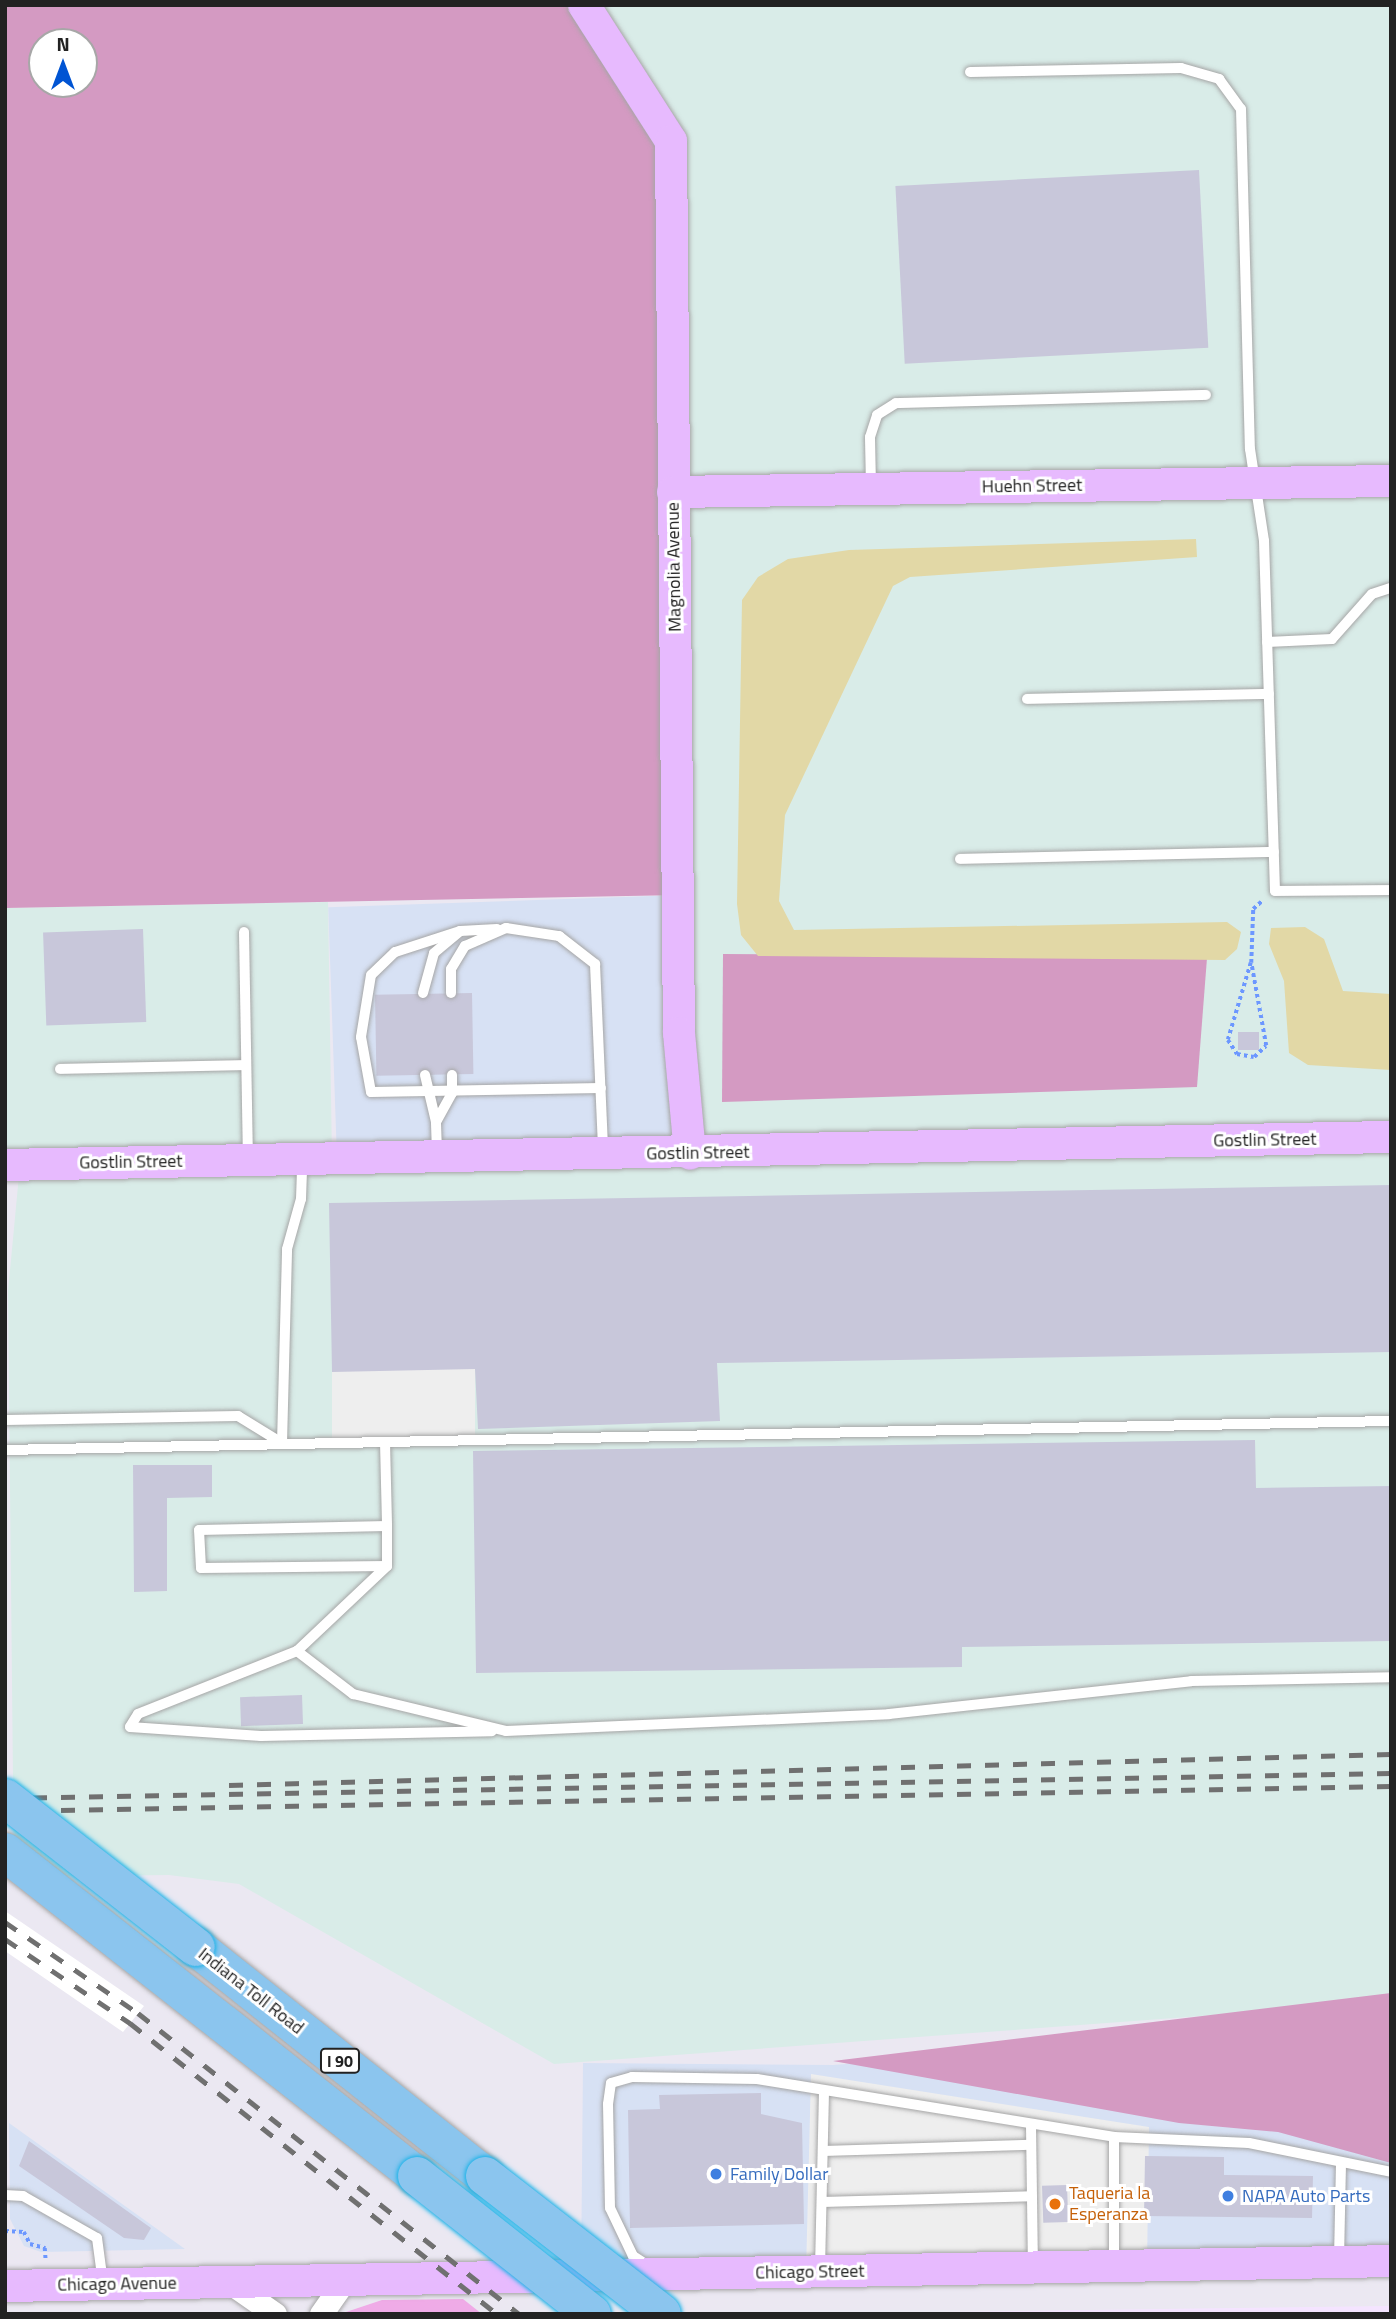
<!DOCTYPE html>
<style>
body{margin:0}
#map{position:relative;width:1396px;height:2319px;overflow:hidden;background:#ebe8f2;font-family:"Titillium Web",sans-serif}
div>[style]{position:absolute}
.commercial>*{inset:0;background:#d7e1f4;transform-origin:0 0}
.industrial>*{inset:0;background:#d9ece8}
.education>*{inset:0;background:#f4e4ff}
.grass>*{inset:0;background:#efabe7}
.forest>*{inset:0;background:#d49ac2}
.parking>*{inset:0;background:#eee;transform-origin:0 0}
.water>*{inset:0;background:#e2d8a6}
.pier>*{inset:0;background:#fff}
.building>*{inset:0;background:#c8c7da;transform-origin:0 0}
.path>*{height:3.5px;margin-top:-1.75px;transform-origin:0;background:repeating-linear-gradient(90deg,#6c97ff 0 3.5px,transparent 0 7px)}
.roads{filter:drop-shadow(0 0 2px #a6a6a6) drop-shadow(0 0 2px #a6a6a6)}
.lane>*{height:10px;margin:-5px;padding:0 5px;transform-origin:5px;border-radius:5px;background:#fff}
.street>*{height:23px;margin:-11.5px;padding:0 11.5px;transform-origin:11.5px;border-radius:11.5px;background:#fff}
.secondary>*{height:32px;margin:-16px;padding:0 16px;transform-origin:16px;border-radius:16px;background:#e7bafe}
.highway>*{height:38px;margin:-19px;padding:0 19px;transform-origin:19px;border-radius:19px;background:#8bc5ee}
.rail>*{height:5px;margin-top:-2.5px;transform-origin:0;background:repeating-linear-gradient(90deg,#707070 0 14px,transparent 0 28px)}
.bridges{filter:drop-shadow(0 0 2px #1db3e8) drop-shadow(0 0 2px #1db3e8)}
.highway-bridge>*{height:38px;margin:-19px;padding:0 19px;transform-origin:19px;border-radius:19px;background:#8bc5ee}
.dots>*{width:19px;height:19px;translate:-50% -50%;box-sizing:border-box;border:4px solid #fff;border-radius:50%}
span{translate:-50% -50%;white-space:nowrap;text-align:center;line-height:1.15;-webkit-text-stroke:6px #fff;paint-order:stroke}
.shield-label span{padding:2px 5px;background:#fff;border:2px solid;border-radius:5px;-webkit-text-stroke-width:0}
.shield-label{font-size:16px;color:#222;font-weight:700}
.street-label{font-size:18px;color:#222}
.shop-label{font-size:18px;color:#366cbe}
.left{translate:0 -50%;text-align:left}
.food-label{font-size:18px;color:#c56008}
.frame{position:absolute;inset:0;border:7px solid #222;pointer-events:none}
.north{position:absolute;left:28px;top:28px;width:70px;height:70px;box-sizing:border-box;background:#fff;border:2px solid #a7a7a7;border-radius:50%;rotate:0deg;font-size:19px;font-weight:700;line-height:28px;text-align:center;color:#222}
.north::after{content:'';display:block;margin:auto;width:24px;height:32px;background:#0054d3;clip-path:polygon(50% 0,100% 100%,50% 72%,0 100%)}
</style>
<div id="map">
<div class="commercial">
<i style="left:680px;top:895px;width:258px;height:352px;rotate:88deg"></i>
<i style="clip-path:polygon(1391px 2022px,1391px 2261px,581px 2276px,583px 2063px,833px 2065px)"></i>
<i style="clip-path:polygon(9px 2123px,185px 2249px,41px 2252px,24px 2246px,10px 2219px)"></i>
</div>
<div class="industrial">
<i style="clip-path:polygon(584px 5px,1391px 5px,1391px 2002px,554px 2064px,239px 1884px,169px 1875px,14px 1877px,8px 1291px,20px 1165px,5px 1165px,5px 908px,328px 902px,332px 1159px,690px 1153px)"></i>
</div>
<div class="education">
<i style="clip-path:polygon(1391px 2306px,1391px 2314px,793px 2314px)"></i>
</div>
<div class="grass">
<i style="clip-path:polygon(463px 2299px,482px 2314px,340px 2314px,382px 2300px)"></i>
</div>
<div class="forest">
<i style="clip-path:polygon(evenodd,5px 5px,584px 5px,671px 141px,680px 895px,5px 908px,5px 5px,42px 42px,84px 42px,84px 84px,42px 84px,42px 42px)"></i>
<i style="clip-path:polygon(723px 954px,1207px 958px,1197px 1087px,722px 1102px)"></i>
<i style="clip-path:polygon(1391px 1993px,1391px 2163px,1278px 2132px,1179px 2123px,833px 2061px)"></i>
</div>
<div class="parking">
<i style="left:475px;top:1369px;width:71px;height:143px;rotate:90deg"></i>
<i style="clip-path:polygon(811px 2074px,1149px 2127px,1147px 2266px,806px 2272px)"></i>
</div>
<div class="water">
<i style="clip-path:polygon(1196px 539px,1197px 557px,910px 577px,893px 586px,785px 815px,779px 901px,794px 930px,1227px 922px,1241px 932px,1237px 949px,1225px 960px,758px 956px,741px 935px,737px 904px,742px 600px,758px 577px,788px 559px,849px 550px)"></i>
<i style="clip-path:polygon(1305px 927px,1324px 939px,1343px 991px,1391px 994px,1391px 1070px,1308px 1065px,1289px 1053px,1284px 981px,1269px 944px,1271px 928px)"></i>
</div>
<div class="pier">
<i style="clip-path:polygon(5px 1911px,144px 2006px,123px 2032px,5px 1951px)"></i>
</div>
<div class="building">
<i style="left:1199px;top:170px;width:178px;height:304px;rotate:87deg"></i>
<i style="left:143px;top:929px;width:93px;height:100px;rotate:88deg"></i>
<i style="left:472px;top:993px;width:81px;height:97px;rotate:89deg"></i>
<i style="left:1238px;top:1032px;width:21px;height:18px"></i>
<i style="clip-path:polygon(1391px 1185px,1391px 1352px,717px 1363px,720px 1421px,478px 1429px,475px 1369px,332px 1372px,329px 1203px)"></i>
<i style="clip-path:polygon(1255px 1440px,1256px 1488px,1391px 1486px,1391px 1641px,962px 1647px,962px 1667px,476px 1673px,473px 1451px)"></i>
<i style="clip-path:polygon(133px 1465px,212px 1465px,212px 1497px,167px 1498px,167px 1591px,134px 1592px)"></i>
<i style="left:302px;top:1695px;width:29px;height:62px;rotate:88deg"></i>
<i style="clip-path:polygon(761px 2093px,761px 2114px,802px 2123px,804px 2224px,630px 2228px,628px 2110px,660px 2109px,659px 2095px)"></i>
<i style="clip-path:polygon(29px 2141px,151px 2228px,144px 2240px,124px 2238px,19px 2166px)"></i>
<i style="clip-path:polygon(1145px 2156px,1224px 2157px,1224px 2175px,1313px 2176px,1312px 2218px,1144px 2216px)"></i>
<i style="left:1067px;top:2185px;width:37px;height:25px;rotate:88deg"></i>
</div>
<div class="path">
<i style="left:1251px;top:963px;width:80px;rotate:106.6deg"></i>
<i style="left:1228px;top:1040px;width:17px;rotate:57deg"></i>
<i style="left:1237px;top:1054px;width:17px;rotate:10deg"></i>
<i style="left:1254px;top:1057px;width:16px;rotate:-43deg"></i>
<i style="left:1266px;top:1046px;width:84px;rotate:-100.2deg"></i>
<i style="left:1251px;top:963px;width:54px;rotate:-87.9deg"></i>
<i style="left:1253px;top:909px;width:12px;rotate:-42deg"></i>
<i style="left:5px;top:2231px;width:19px;rotate:3deg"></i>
<i style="left:24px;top:2232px;width:13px;rotate:63deg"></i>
<i style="left:30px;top:2244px;width:16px;rotate:15deg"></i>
<i style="left:45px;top:2248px;width:13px;rotate:86deg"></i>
</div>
<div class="roads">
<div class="lane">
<i style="left:970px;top:72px;width:211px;rotate:-1.1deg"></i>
<i style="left:1181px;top:68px;width:40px;rotate:16deg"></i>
<i style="left:1219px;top:79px;width:37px;rotate:54deg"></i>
<i style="left:1241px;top:109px;width:340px;rotate:88.5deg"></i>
<i style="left:1250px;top:449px;width:93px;rotate:81.3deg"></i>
<i style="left:1264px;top:541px;width:350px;rotate:88.2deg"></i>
<i style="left:1275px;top:891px;width:116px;rotate:-0.5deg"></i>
<i style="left:871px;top:486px;width:49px;rotate:-91.2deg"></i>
<i style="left:870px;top:437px;width:23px;rotate:-72deg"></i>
<i style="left:877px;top:415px;width:22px;rotate:-32deg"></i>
<i style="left:896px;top:403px;width:310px;rotate:-1.5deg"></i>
<i style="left:1267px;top:642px;width:65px;rotate:-2.6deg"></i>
<i style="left:1332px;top:639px;width:60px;rotate:-48.4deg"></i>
<i style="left:1372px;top:594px;width:20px;rotate:-18deg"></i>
<i style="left:1027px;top:699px;width:242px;rotate:-1.2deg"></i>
<i style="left:960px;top:859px;width:314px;rotate:-1.3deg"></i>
<i style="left:460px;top:931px;width:68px;rotate:162.1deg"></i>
<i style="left:395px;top:952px;width:33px;rotate:136deg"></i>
<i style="left:371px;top:975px;width:63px;rotate:99.2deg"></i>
<i style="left:361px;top:1037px;width:56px;rotate:79.7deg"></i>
<i style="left:371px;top:1092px;width:230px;rotate:-1deg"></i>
<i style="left:244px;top:932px;width:226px;rotate:89deg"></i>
<i style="left:423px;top:993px;width:41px;rotate:-74.6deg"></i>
<i style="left:434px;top:953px;width:34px;rotate:-40deg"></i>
<i style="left:460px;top:931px;width:37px;rotate:-3deg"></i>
<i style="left:451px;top:993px;width:24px;rotate:-90deg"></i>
<i style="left:451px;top:969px;width:27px;rotate:-59deg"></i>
<i style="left:465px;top:946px;width:45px;rotate:-23.7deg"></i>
<i style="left:506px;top:928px;width:54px;rotate:8.6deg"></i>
<i style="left:559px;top:936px;width:46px;rotate:37.9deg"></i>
<i style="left:595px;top:964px;width:184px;rotate:87.5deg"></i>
<i style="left:60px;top:1069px;width:184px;rotate:-1.2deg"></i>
<i style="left:425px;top:1075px;width:48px;rotate:76.8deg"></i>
<i style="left:437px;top:1152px;width:30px;rotate:-92deg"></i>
<i style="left:436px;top:1122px;width:33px;rotate:-61deg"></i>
<i style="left:452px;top:1093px;width:18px;rotate:-90deg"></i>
<i style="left:5px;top:1420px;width:233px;rotate:-1deg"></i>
<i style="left:238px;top:1416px;width:52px;rotate:31.5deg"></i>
<i style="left:385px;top:1442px;width:84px;rotate:88.6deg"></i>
<i style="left:387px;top:1526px;width:40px;rotate:90deg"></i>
<i style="left:387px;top:1566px;width:186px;rotate:179.4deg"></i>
<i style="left:201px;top:1568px;width:38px;rotate:-93deg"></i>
<i style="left:199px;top:1530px;width:188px;rotate:-1.2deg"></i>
<i style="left:282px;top:1443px;width:194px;rotate:-88.5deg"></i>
<i style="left:287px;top:1249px;width:52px;rotate:-74.4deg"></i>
<i style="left:301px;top:1199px;width:38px;rotate:-88deg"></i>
<i style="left:5px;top:1450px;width:1386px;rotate:-1.2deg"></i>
<i style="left:387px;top:1566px;width:124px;rotate:136.6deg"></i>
<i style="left:297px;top:1651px;width:171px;rotate:158.4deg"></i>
<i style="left:138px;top:1714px;width:15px;rotate:122deg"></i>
<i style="left:130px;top:1727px;width:131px;rotate:3.9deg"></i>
<i style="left:261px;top:1736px;width:231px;rotate:-1.2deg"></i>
<i style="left:297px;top:1651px;width:71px;rotate:37.5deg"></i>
<i style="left:353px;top:1694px;width:157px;rotate:13.6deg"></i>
<i style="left:506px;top:1731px;width:383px;rotate:-2.5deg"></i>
<i style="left:889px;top:1714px;width:304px;rotate:-6.2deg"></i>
<i style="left:1191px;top:1681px;width:200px;rotate:-1.1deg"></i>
<i style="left:1031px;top:2126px;width:137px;rotate:89.2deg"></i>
<i style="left:1114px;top:2137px;width:126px;rotate:90deg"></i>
<i style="left:823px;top:2151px;width:208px;rotate:-1.7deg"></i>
<i style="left:5px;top:2195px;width:18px;rotate:3deg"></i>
<i style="left:23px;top:2196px;width:85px;rotate:29.6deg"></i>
<i style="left:97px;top:2238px;width:45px;rotate:82.4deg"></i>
<i style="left:822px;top:2202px;width:210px;rotate:-1.6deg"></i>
<i style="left:1339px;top:2259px;width:95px;rotate:-88.8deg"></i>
<i style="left:647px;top:2265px;width:17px;rotate:-147deg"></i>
<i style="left:633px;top:2256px;width:53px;rotate:-115.6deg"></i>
<i style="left:610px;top:2208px;width:104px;rotate:-91.1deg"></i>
<i style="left:608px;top:2104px;width:21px;rotate:-82deg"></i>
<i style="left:611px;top:2083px;width:22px;rotate:-16deg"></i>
<i style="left:632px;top:2077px;width:125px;rotate:0.9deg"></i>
<i style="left:757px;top:2079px;width:362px;rotate:9.2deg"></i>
<i style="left:1114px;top:2137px;width:135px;rotate:2.5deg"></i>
<i style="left:1249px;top:2143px;width:145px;rotate:11.5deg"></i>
<i style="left:820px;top:2268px;width:176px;rotate:-88.7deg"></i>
</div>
<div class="street">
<i style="left:229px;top:2282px;width:56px;rotate:34.8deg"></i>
<i style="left:321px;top:2314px;width:42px;rotate:-54.8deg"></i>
</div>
<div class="secondary">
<i style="left:584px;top:5px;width:161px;rotate:57.4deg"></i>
<i style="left:671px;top:141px;width:892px;rotate:89.49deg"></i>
<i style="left:679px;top:1033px;width:121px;rotate:84.8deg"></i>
<i style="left:673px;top:492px;width:718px;rotate:-0.88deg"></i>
<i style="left:5px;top:1165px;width:1386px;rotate:-1.16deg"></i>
<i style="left:5px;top:2286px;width:1386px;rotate:-1.03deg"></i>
</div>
<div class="highway">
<i style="left:5px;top:1852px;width:524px;rotate:38.18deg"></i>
<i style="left:196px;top:1947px;width:369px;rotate:38.4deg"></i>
</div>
</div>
<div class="rail">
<i style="left:229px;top:1785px;width:1162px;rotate:-1.53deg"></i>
<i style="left:5px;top:1798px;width:1386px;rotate:-1.03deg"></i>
<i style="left:5px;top:1811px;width:1386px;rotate:-1.03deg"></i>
<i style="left:5px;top:1922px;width:161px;rotate:34.4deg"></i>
<i style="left:138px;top:2013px;width:486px;rotate:38.3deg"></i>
<i style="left:5px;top:1939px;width:151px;rotate:33.9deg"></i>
<i style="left:130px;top:2023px;width:468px;rotate:38.4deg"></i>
</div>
<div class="bridges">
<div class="highway-bridge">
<i style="left:5px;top:1798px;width:242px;rotate:38deg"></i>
<i style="left:417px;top:2176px;width:223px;rotate:38.3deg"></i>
<i style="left:485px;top:2176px;width:224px;rotate:37.9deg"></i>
</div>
</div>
<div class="dots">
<i style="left:716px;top:2174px;background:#3f7fe0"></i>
<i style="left:1228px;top:2196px;background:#3f7fe0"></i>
<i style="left:1055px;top:2204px;background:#e8710a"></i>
</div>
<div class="shield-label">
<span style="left:340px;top:2061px">I 90</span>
</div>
<div class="street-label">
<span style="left:1032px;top:486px;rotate:-1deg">Huehn Street</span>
<span style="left:674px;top:567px;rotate:-91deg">Magnolia Avenue</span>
<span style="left:1265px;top:1140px;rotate:-1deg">Gostlin Street</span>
<span style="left:698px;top:1153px;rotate:-1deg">Gostlin Street</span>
<span style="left:131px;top:1162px;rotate:-1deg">Gostlin Street</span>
<span style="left:251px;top:1991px;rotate:38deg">Indiana Toll Road</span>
<span style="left:810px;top:2272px;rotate:-1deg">Chicago Street</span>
<span style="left:117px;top:2284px;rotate:-1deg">Chicago Avenue</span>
</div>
<div class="shop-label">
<span class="left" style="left:730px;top:2174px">Family Dollar</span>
<span class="left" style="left:1242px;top:2196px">NAPA Auto Parts</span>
</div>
<div class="food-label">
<span class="left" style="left:1069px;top:2204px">Taqueria la<br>Esperanza</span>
</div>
<div class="frame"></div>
<div class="north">N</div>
</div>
